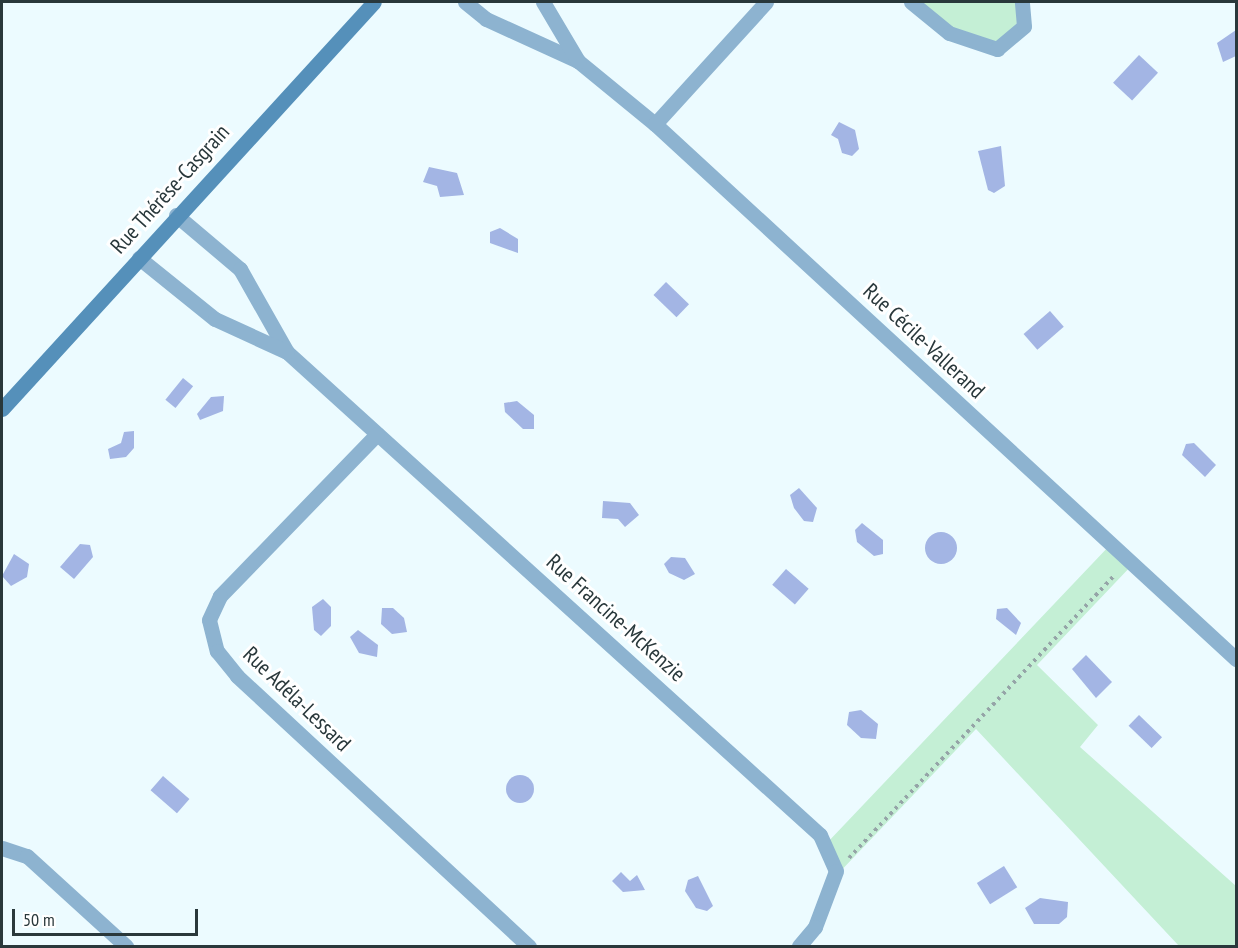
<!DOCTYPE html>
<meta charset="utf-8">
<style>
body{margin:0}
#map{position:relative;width:1238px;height:948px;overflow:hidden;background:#ecfbff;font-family:"PT Sans Narrow",sans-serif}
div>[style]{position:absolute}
.green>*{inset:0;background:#c4efd5}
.water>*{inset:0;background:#a3b5e4;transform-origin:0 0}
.round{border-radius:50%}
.path>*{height:4px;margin-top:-2px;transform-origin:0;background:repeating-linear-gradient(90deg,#95a4a7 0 3px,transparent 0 7.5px)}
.street>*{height:15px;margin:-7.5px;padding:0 7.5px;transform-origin:7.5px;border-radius:7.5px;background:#8db3d0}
.secondary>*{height:15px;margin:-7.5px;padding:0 7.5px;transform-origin:7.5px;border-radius:7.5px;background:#5590ba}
span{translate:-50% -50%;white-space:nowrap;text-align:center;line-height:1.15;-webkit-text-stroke:6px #fff;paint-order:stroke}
.street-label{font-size:22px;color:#29383b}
.frame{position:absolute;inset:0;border:3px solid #29383b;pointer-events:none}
.scale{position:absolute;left:12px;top:909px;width:186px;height:27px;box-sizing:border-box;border:3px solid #29383b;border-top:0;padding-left:8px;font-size:18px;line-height:21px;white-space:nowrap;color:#29383b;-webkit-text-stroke:4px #fff;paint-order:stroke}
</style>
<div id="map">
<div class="green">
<i style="clip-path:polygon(911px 2px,1022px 2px,1013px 39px,979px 47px)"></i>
<i style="clip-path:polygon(1111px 544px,1133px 564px,1037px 665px,1098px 725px,1080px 747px,1236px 886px,1236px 946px,1179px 946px,976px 729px,834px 878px,826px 844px)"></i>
</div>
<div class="water">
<i style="clip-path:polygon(1236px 30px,1236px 56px,1223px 62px,1217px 43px)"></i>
<i style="left:1139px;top:55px;width:26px;height:38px;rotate:43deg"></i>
<i style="clip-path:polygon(839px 122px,855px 130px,859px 149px,852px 156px,842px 153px,838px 139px,831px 135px)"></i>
<i style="clip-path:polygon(1001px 146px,1005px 186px,994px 193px,988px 190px,978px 151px)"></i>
<i style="clip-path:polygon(429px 167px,457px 173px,464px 195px,440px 197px,437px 186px,423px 182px)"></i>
<i style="clip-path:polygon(500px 228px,518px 239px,518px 253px,490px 243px,490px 232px)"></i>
<i style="left:666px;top:282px;width:32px;height:18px;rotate:44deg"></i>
<i style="left:1050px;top:311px;width:21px;height:35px;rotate:49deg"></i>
<i style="left:183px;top:378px;width:13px;height:28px;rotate:39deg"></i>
<i style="clip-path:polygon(224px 396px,223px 411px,200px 420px,197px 414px,211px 397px)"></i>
<i style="clip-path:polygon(517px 401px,534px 415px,534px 429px,523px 429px,505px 412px,504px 403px)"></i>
<i style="clip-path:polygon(134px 431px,134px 448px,126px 457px,110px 459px,108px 449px,121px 443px,124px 432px)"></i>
<i style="clip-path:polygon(1194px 443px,1216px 465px,1205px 477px,1182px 455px,1186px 444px)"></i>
<i style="clip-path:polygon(799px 488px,817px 508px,813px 522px,804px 521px,794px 508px,790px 495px)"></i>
<i style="clip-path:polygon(603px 501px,630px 503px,639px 515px,625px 527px,618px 519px,602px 518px)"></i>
<i style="clip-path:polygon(862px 523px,883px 540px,883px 554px,874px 556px,857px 542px,855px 530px)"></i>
<i class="round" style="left:925px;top:532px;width:32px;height:32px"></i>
<i style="clip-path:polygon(80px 544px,90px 545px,93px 557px,74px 579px,60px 567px)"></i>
<i style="clip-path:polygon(14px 554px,29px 564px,27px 577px,11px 586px,2px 576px)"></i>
<i style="clip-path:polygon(671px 557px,685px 558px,695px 574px,684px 580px,669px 573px,664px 564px)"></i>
<i style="left:786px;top:569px;width:30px;height:21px;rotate:41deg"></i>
<i style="clip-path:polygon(323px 599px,331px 607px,331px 626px,321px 636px,314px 630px,312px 607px)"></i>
<i style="clip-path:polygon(382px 608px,393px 608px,404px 618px,407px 632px,392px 634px,381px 624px)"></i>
<i style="clip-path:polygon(1007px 608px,1021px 623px,1016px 635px,996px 619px,997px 609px)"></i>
<i style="clip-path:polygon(358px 630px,378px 645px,377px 657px,359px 653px,350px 637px)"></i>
<i style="clip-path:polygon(1086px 655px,1112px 682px,1096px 698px,1072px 669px)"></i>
<i style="clip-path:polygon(861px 710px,878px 724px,876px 739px,861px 738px,847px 725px,849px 712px)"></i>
<i style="left:1139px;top:715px;width:32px;height:15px;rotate:44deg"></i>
<i class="round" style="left:506px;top:775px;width:28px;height:28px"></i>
<i style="left:163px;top:776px;width:35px;height:19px;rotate:41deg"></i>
<i style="left:1004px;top:866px;width:25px;height:32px;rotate:58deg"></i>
<i style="clip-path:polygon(621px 872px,630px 881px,637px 875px,645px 890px,623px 892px,612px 881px)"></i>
<i style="clip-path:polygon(698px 876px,713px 906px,707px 911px,696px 908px,685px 891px,688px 880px)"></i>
<i style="clip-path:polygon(1040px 898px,1068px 902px,1067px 917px,1059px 924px,1034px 924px,1025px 908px)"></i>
</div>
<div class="path">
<i style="left:849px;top:858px;width:388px;rotate:-46.8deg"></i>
</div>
<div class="street">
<i style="left:465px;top:2px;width:27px;rotate:39deg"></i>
<i style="left:486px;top:19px;width:101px;rotate:24.5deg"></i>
<i style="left:578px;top:61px;width:99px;rotate:39.3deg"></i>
<i style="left:655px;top:124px;width:790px;rotate:42.64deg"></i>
<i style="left:543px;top:2px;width:69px;rotate:59.3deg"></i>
<i style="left:911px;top:2px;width:49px;rotate:39.2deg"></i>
<i style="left:949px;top:33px;width:51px;rotate:18.4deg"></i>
<i style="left:997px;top:49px;width:35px;rotate:-40deg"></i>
<i style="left:1024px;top:26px;width:24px;rotate:-95deg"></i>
<i style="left:655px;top:124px;width:165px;rotate:-47.7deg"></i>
<i style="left:176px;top:215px;width:84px;rotate:40.2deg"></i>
<i style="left:240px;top:269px;width:95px;rotate:60.5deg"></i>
<i style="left:287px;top:352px;width:719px;rotate:42.18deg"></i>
<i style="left:820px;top:835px;width:39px;rotate:66deg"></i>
<i style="left:836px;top:871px;width:60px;rotate:110.6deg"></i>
<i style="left:815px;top:927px;width:25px;rotate:130deg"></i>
<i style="left:139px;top:258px;width:97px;rotate:38.8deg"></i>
<i style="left:215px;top:319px;width:79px;rotate:24.6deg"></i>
<i style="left:377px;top:434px;width:226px;rotate:134.1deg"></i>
<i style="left:220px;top:596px;width:26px;rotate:115deg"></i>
<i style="left:209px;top:620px;width:32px;rotate:76deg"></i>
<i style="left:217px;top:651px;width:32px;rotate:51deg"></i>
<i style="left:237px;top:676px;width:398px;rotate:42.8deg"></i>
<i style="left:2px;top:848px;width:26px;rotate:18deg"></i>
<i style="left:27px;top:856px;width:134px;rotate:42.3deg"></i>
</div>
<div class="secondary">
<i style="left:2px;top:409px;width:551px;rotate:-47.57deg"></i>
</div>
<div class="street-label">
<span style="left:170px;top:189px;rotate:-48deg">Rue Thérèse-Casgrain</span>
<span style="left:924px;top:341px;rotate:43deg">Rue Cécile-Vallerand</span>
<span style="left:616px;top:618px;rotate:42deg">Rue Francine-McKenzie</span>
<span style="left:297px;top:699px;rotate:44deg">Rue Adéla-Lessard</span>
</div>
<div class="frame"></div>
<div class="scale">50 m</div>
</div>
